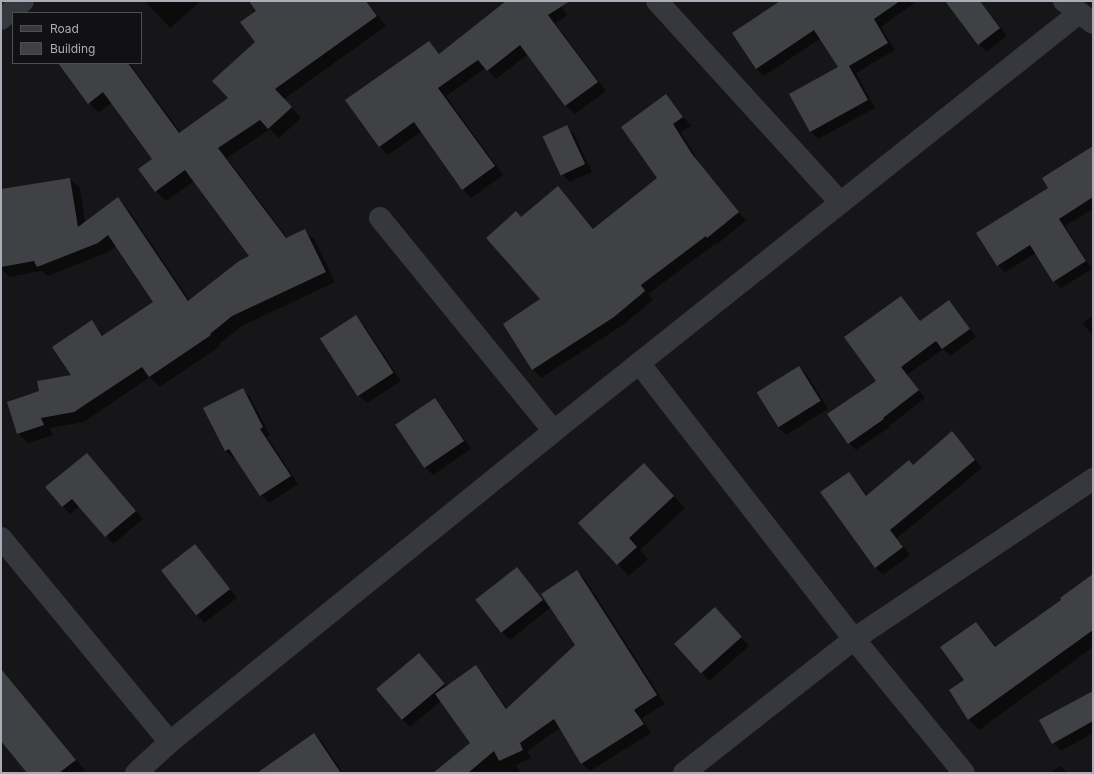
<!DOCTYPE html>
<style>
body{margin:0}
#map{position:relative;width:1094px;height:774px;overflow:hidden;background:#161618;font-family:Inter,sans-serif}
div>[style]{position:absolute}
.shadow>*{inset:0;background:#0007}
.building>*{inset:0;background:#404145;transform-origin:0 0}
.minor>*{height:22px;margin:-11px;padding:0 11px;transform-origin:11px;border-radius:11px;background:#37383d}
span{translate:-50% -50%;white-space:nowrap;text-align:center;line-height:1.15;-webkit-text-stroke:4px #111113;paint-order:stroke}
.frame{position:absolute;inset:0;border:2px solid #a8adb8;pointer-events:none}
.legend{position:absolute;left:12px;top:12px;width:130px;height:52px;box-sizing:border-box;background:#111113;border:1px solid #4d4f55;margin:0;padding:5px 7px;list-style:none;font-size:12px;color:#a8adb8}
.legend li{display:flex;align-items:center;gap:8px;height:20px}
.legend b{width:20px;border:1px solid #4d4f55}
</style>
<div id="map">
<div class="shadow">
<i style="clip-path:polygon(145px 1px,201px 1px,170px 28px)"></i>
<i style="clip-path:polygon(250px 1px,367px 1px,386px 26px,284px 99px,301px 118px,279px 138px,270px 129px,227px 158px,288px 239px,305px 231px,315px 240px,335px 282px,242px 326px,219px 344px,220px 346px,160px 387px,150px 377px,84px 422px,50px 428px,53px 435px,28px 443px,18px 433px,40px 392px,72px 376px,92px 321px,104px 336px,154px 302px,116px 246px,108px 252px,48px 276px,42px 271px,9px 277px,1px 268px,1px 190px,70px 179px,80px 188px,85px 223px,118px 198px,127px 208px,190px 301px,251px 257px,194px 181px,166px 201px,156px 191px,139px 169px,154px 159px,112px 102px,99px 113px,89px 103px,59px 63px,129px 63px,181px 133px,230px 98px,256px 42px,257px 11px)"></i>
<i style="clip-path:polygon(508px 1px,558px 1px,567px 16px,555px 23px,606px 91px,575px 114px,566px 106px,528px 54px,496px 79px,486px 68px,446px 96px,503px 175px,471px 198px,463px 189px,422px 131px,388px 155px,380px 147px,346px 100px,429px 42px,440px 54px)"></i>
<i style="clip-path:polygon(782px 1px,917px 1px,881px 27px,895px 50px,856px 73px,875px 108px,818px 139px,811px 132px,790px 95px,840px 67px,821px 38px,764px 76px,756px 68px)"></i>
<i style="clip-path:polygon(968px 1px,980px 1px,1007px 36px,986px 52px,979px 44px)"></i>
<i style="clip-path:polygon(666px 95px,691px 126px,681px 132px,700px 164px,746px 221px,716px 245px,715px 244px,648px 294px,653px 300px,623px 325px,541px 378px,533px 369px,504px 324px,542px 299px,521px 218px,566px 196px,594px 229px,659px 178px)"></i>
<i style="clip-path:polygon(566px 127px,574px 134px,592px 172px,570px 182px,562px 174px)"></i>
<i style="clip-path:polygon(1093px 158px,1093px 209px,1065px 226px,1092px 269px,1061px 288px,1054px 281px,1036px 253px,1005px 272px,998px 265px,1050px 188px)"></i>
<i style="clip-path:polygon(901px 297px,921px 321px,949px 301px,976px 337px,950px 356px,943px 349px,907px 375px,925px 398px,889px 426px,890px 427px,856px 450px,849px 443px,877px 381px)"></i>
<i style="clip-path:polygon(1093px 315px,1093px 337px,1083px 323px)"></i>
<i style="clip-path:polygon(356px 317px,363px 324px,401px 381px,367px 403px,359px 396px)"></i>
<i style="clip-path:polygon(799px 367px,807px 375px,828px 409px,786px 435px,778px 427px,757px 392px)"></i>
<i style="clip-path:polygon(242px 389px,250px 397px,270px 435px,267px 437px,298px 484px,269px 503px,261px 495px,236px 457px,233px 458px,226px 451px)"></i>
<i style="clip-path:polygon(435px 399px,442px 407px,471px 449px,433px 475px,425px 467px,396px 424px)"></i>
<i style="clip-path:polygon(952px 432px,982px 468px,897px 538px,910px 555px,883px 575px,875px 567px,849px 473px,867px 496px,913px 466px)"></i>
<i style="clip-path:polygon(94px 462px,143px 519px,113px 544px,80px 506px,70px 514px,63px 506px)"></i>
<i style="clip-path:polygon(655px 476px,685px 508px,640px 550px,648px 559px,629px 576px,579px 523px)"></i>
<i style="clip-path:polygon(195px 546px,237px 598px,204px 623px,197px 615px)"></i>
<i style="clip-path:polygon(516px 568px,549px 607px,577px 571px,585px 579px,665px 704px,642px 718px,651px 733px,590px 771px,582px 763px,560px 728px,527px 751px,531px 758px,516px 765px,521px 773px,435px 773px,471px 743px,441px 701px,410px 727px,402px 719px,426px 662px,447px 687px,476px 667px,484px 675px,507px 709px,577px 645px,551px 607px,510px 640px,502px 632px)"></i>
<i style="clip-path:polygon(1093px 575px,1093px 647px,979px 730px,969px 720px,950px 690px,966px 680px,976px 623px,997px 647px,1063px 600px)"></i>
<i style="clip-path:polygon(722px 617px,749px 646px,709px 681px,702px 673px)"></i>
<i style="clip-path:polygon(1px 670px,85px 770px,81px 773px,28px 773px,1px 740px)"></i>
<i style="clip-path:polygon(1093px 699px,1093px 733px,1061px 751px,1053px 743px)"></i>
<i style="clip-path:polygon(314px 735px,322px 742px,343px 773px,268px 773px)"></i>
<i style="clip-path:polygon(1060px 766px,1068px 773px,1050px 773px)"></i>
</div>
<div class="building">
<i style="clip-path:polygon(249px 1px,366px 1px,377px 16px,275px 89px,292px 107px,268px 129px,260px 120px,218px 148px,286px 238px,305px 229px,326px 272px,232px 316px,210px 334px,211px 335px,149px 377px,142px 367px,74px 412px,41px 418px,44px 425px,17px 434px,7px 402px,39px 391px,37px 381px,71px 375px,52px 347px,92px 320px,102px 336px,153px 302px,108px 235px,98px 243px,37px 267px,34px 261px,1px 267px,1px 189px,70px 178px,78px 227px,118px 197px,188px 301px,239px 261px,249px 256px,185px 170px,155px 192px,138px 169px,152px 159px,103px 92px,88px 104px,58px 63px,128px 63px,179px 133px,228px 98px,212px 81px,255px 42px,240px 22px,256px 11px)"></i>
<i style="clip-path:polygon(506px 1px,570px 1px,548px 15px,598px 82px,565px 106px,520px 45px,487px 71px,478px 60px,438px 88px,495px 166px,462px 190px,414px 122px,379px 147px,345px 100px,429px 41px,439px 54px)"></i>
<i style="clip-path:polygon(780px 1px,900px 1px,874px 19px,888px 43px,849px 66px,868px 100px,810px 132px,789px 94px,838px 67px,814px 30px,756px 69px,732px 33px)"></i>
<i style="clip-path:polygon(945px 1px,980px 1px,1000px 28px,978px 45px)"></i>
<i style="clip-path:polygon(666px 94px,683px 117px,673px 124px,692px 154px,739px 212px,707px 238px,706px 236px,641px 285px,645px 291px,614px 317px,532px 370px,503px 324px,540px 299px,486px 238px,516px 211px,521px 217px,558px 186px,593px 229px,657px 178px,621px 127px)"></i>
<i style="left:567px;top:125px;width:43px;height:27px;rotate:65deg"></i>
<i style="clip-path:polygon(1093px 146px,1093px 197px,1059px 219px,1086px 261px,1053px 282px,1030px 245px,997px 266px,976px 233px,1048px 188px,1042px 178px)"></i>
<i style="clip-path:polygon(901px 296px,920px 321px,949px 300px,970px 329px,942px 349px,936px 341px,901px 367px,919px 390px,883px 418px,884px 419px,848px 444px,827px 414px,876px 381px,844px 337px)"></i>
<i style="left:356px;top:315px;width:69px;height:43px;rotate:57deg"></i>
<i style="left:799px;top:366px;width:41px;height:50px;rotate:58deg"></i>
<i style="clip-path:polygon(243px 388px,263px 427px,260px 429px,291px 476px,260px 496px,229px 449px,225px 451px,203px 408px)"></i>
<i style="left:435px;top:398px;width:52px;height:48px;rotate:56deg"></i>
<i style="clip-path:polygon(952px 431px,975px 460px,890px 530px,903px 547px,875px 568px,820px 492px,849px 472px,866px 496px,909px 460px,913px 465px)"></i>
<i style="clip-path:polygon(87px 453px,136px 511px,105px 537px,72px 499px,62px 507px,45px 487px)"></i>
<i style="clip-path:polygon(644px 463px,674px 496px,629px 538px,637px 547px,617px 565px,578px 523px)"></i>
<i style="left:195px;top:544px;width:57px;height:43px;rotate:52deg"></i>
<i style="left:517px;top:567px;width:42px;height:53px;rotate:52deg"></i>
<i style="clip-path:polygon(577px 570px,657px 695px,634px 710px,644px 724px,581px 764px,554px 719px,520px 743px,523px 750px,499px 761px,494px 751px,468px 773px,433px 773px,470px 743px,435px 694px,476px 665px,506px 709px,575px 645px,541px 594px)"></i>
<i style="clip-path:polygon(1093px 574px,1093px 630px,968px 720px,949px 690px,964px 680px,940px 647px,976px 622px,995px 647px,1061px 600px,1060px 598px)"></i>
<i style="left:715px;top:607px;width:40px;height:55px;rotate:48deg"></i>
<i style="left:419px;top:653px;width:40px;height:56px;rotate:50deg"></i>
<i style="clip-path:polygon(1px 669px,76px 760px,59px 773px,27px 773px,1px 741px)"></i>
<i style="clip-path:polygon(1093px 691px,1093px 721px,1052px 744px,1039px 720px)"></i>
<i style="clip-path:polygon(314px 733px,341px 773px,257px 773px)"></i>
</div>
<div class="minor">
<i style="left:657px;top:1px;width:273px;rotate:47.7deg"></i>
<i style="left:1064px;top:1px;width:36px;rotate:37deg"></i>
<i style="left:1px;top:19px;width:28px;rotate:-39deg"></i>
<i style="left:380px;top:218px;width:275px;rotate:50.8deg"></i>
<i style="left:639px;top:363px;width:350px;rotate:52.1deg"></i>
<i style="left:854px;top:639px;width:173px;rotate:50.6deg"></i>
<i style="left:1px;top:538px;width:265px;rotate:50.4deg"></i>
<i style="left:136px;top:773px;width:46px;rotate:-42.4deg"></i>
<i style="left:170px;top:742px;width:494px;rotate:-39deg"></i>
<i style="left:554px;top:431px;width:671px;rotate:-38.53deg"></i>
<i style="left:684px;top:773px;width:216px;rotate:-38.2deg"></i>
<i style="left:854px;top:639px;width:288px;rotate:-33.8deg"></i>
</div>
<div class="frame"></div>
<ul class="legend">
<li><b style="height:5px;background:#37383d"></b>Road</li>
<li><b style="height:11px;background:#404145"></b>Building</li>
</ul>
</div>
